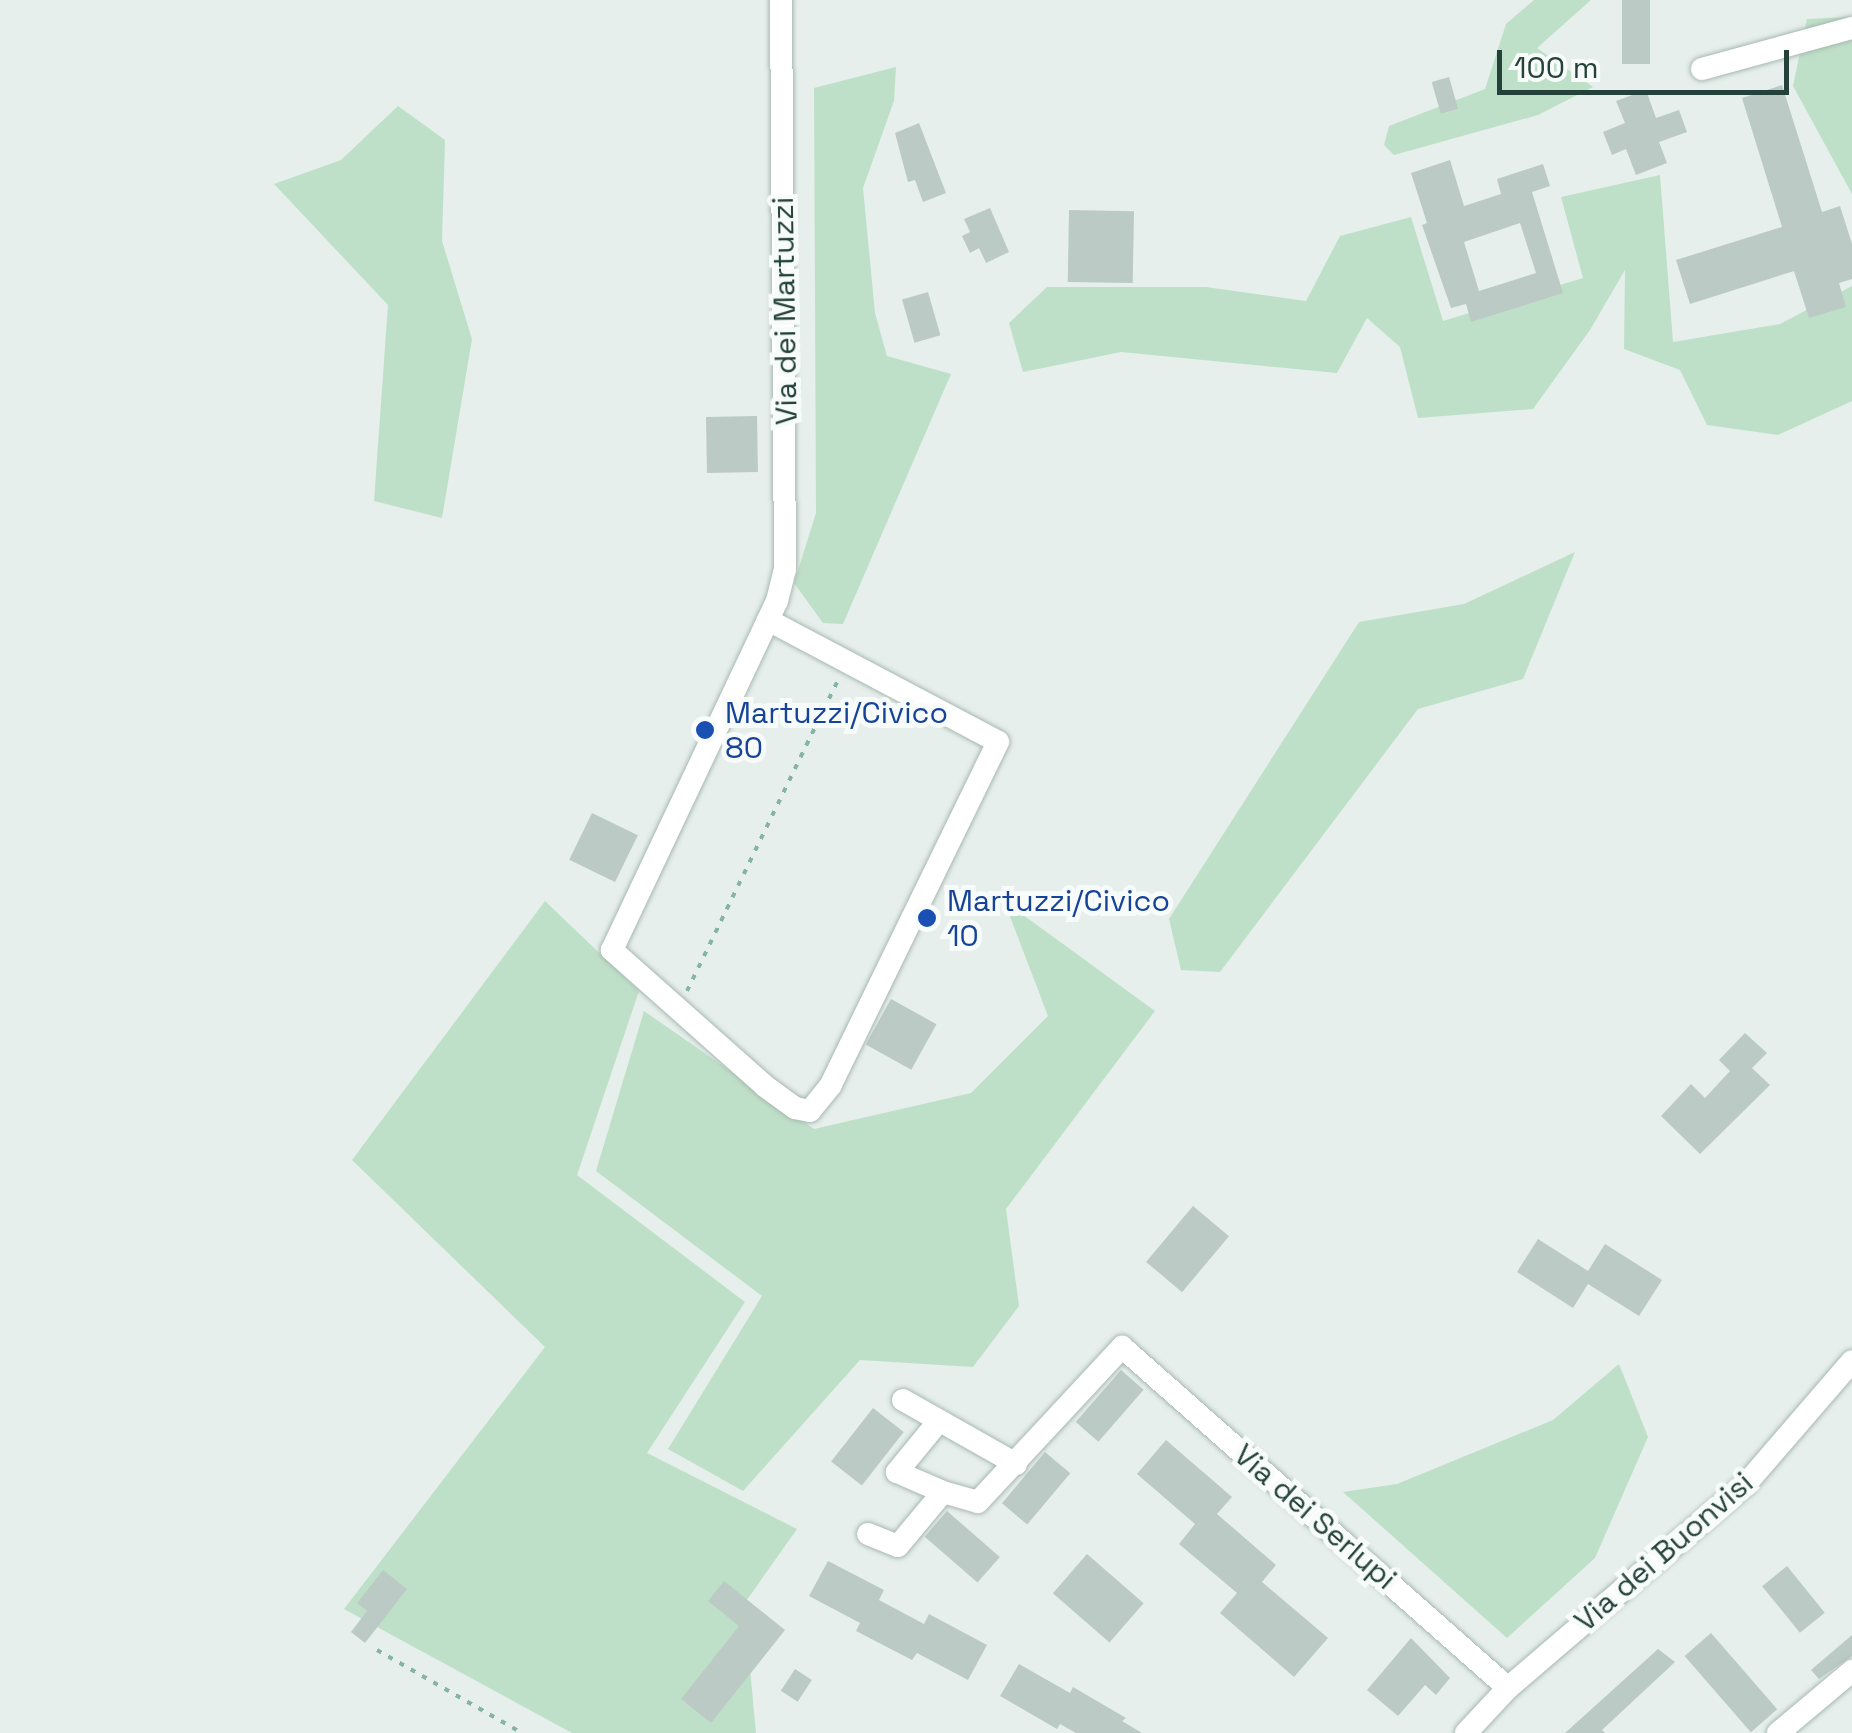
<!DOCTYPE html>
<style>
body{margin:0}
#map{position:relative;width:1852px;height:1733px;overflow:hidden;background:#e6efeb;font-family:"Space Grotesk",sans-serif}
div>[style]{position:absolute}
.green>*{inset:0;background:#bfe0c8}
.building>*{inset:0;background:#bbcac4;transform-origin:0 0}
.path>*{height:4px;margin-top:-2px;transform-origin:0;background:repeating-linear-gradient(90deg,#86b3a5 0 5px,transparent 0 13px)}
.roads{filter:drop-shadow(0 0 2px #a8b8b2) drop-shadow(0 0 2px #a8b8b2)}
.minor>*{height:22px;margin:-11px;padding:0 11px;transform-origin:11px;border-radius:11px;background:#fff}
.dots>*{width:28px;height:28px;translate:-50% -50%;box-sizing:border-box;border:5px solid #f7fbf9;border-radius:50%}
span{translate:-50% -50%;white-space:nowrap;text-align:center;line-height:1.15;-webkit-text-stroke:10px #f7fbf9;paint-order:stroke}
.street-label{font-size:30px;color:#24423a}
.transit-label{font-size:30px;color:#164399}
.left{translate:0 -50%;text-align:left}
.scale{position:absolute;left:1497px;top:50px;width:292px;height:45px;box-sizing:border-box;border:5px solid #24423a;border-top:0;padding-left:12px;font-size:30px;line-height:35px;white-space:nowrap;color:#24423a;-webkit-text-stroke:8px #f7fbf9;paint-order:stroke}
</style>
<div id="map">
<div class="green">
<i style="clip-path:polygon(1534px 0,1591px 0,1537px 48px,1593px 87px,1538px 115px,1394px 155px,1384px 145px,1389px 126px,1485px 89px,1506px 24px)"></i>
<i style="clip-path:polygon(1852px 17px,1852px 194px,1793px 86px,1807px 19px)"></i>
<i style="clip-path:polygon(896px 67px,894px 101px,863px 188px,875px 313px,887px 356px,951px 374px,843px 624px,823px 623px,794px 583px,816px 513px,814px 88px)"></i>
<i style="clip-path:polygon(398px 106px,445px 140px,442px 241px,472px 339px,442px 518px,374px 501px,388px 305px,274px 184px,341px 160px)"></i>
<i style="clip-path:polygon(1660px 175px,1673px 342px,1780px 324px,1852px 286px,1852px 401px,1778px 435px,1707px 425px,1680px 370px,1624px 349px,1625px 270px,1590px 330px,1533px 409px,1418px 418px,1400px 347px,1367px 318px,1337px 373px,1121px 352px,1023px 372px,1009px 323px,1047px 287px,1206px 287px,1306px 301px,1340px 236px,1411px 217px,1443px 321px,1583px 278px,1561px 197px)"></i>
<i style="clip-path:polygon(1575px 552px,1523px 679px,1418px 709px,1220px 972px,1181px 970px,1169px 919px,1359px 622px,1464px 604px)"></i>
<i style="clip-path:polygon(545px 901px,639px 991px,577px 1175px,745px 1302px,647px 1453px,797px 1529px,744px 1604px,756px 1733px,572px 1733px,344px 1609px,545px 1347px,352px 1160px)"></i>
<i style="clip-path:polygon(1004px 901px,1155px 1011px,1006px 1209px,1019px 1306px,973px 1367px,860px 1360px,743px 1491px,668px 1449px,762px 1296px,596px 1171px,644px 1011px,814px 1129px,971px 1093px,1048px 1016px)"></i>
<i style="clip-path:polygon(1619px 1364px,1648px 1437px,1595px 1558px,1507px 1638px,1343px 1492px,1397px 1484px,1553px 1420px)"></i>
</div>
<div class="building">
<i style="left:1622px;top:0;width:28px;height:64px"></i>
<i style="left:1449px;top:77px;width:33px;height:18px;rotate:74deg"></i>
<i style="clip-path:polygon(1782px 85px,1822px 212px,1840px 206px,1852px 244px,1852px 279px,1839px 283px,1846px 307px,1809px 318px,1794px 271px,1690px 304px,1676px 260px,1782px 227px,1742px 98px)"></i>
<i style="clip-path:polygon(1646px 90px,1656px 118px,1679px 110px,1687px 132px,1659px 142px,1667px 163px,1636px 175px,1626px 149px,1612px 155px,1603px 132px,1625px 123px,1616px 101px)"></i>
<i style="clip-path:polygon(919px 123px,946px 193px,923px 202px,915px 180px,908px 182px,895px 133px)"></i>
<i style="clip-path:polygon(evenodd,1450px 160px,1464px 206px,1501px 194px,1497px 179px,1543px 164px,1550px 186px,1532px 192px,1563px 293px,1471px 322px,1466px 304px,1451px 308px,1422px 225px,1427px 223px,1411px 173px,1450px 160px,1520px 223px,1536px 273px,1479px 291px,1464px 242px,1520px 223px)"></i>
<i style="clip-path:polygon(990px 208px,1009px 252px,986px 263px,979px 248px,970px 253px,962px 236px,970px 232px,964px 219px)"></i>
<i style="left:1069px;top:210px;width:65px;height:72px;rotate:1deg"></i>
<i style="left:928px;top:292px;width:45px;height:27px;rotate:74deg"></i>
<i style="left:757px;top:416px;width:56px;height:51px;rotate:89deg"></i>
<i style="left:592px;top:813px;width:51px;height:52px;rotate:26deg"></i>
<i style="left:891px;top:999px;width:52px;height:52px;rotate:29deg"></i>
<i style="clip-path:polygon(1745px 1033px,1767px 1053px,1752px 1068px,1770px 1085px,1700px 1154px,1661px 1116px,1691px 1084px,1705px 1098px,1730px 1071px,1719px 1060px)"></i>
<i style="left:1193px;top:1206px;width:47px;height:73px;rotate:40deg"></i>
<i style="clip-path:polygon(1538px 1239px,1588px 1271px,1605px 1244px,1662px 1280px,1639px 1316px,1588px 1284px,1573px 1308px,1517px 1272px)"></i>
<i style="left:1121px;top:1370px;width:30px;height:69px;rotate:41deg"></i>
<i style="left:873px;top:1408px;width:39px;height:68px;rotate:38deg"></i>
<i style="clip-path:polygon(1166px 1440px,1232px 1497px,1217px 1514px,1276px 1565px,1262px 1582px,1328px 1638px,1294px 1677px,1220px 1613px,1237px 1593px,1179px 1544px,1195px 1524px,1137px 1474px)"></i>
<i style="left:1045px;top:1452px;width:33px;height:67px;rotate:40deg"></i>
<i style="left:947px;top:1511px;width:70px;height:34px;rotate:41deg"></i>
<i style="left:1087px;top:1554px;width:75px;height:52px;rotate:41deg"></i>
<i style="clip-path:polygon(828px 1561px,884px 1590px,879px 1600px,924px 1624px,929px 1614px,987px 1645px,968px 1680px,917px 1653px,912px 1660px,856px 1631px,860px 1623px,809px 1596px)"></i>
<i style="left:1787px;top:1566px;width:60px;height:32px;rotate:51deg"></i>
<i style="clip-path:polygon(383px 1570px,407px 1589px,365px 1643px,351px 1632px,367px 1611px,357px 1603px)"></i>
<i style="clip-path:polygon(724px 1581px,785px 1630px,711px 1723px,681px 1699px,739px 1626px,708px 1601px)"></i>
<i style="left:1711px;top:1633px;width:101px;height:35px;rotate:49deg"></i>
<i style="clip-path:polygon(1852px 1635px,1852px 1656px,1819px 1679px,1811px 1670px)"></i>
<i style="clip-path:polygon(1411px 1638px,1450px 1678px,1436px 1695px,1425px 1685px,1398px 1716px,1367px 1690px)"></i>
<i style="clip-path:polygon(1658px 1649px,1675px 1662px,1602px 1730px,1605px 1733px,1565px 1733px)"></i>
<i style="clip-path:polygon(1019px 1664px,1070px 1693px,1073px 1687px,1126px 1718px,1122px 1721px,1142px 1733px,1076px 1733px,1060px 1724px,1057px 1729px,1000px 1696px)"></i>
<i style="left:795px;top:1669px;width:20px;height:26px;rotate:33deg"></i>
</div>
<div class="path">
<i style="left:687px;top:991px;width:346px;rotate:-64.1deg"></i>
<i style="left:377px;top:1650px;width:167px;rotate:29.8deg"></i>
</div>
<div class="roads">
<div class="minor">
<i style="left:1702px;top:69px;width:156px;rotate:-15.3deg"></i>
<i style="left:768px;top:620px;width:260px;rotate:27.9deg"></i>
<i style="left:998px;top:742px;width:381px;rotate:116deg"></i>
<i style="left:831px;top:1085px;width:33px;rotate:129deg"></i>
<i style="left:810px;top:1111px;width:15px;rotate:-169deg"></i>
<i style="left:795px;top:1108px;width:37px;rotate:-144deg"></i>
<i style="left:765px;top:1086px;width:205px;rotate:-138.4deg"></i>
<i style="left:612px;top:950px;width:365px;rotate:-64.7deg"></i>
<i style="left:768px;top:620px;width:21px;rotate:-65deg"></i>
<i style="left:777px;top:601px;width:33px;rotate:-76deg"></i>
<i style="left:785px;top:569px;width:569px;rotate:-90.4deg"></i>
<i style="left:903px;top:1400px;width:130px;rotate:29.5deg"></i>
<i style="left:938px;top:1422px;width:65px;rotate:129.4deg"></i>
<i style="left:897px;top:1472px;width:50px;rotate:23.5deg"></i>
<i style="left:868px;top:1534px;width:32px;rotate:22deg"></i>
<i style="left:898px;top:1546px;width:70px;rotate:-50.2deg"></i>
<i style="left:943px;top:1492px;width:36px;rotate:16deg"></i>
<i style="left:978px;top:1502px;width:212px;rotate:-47.1deg"></i>
<i style="left:1122px;top:1347px;width:515px;rotate:41.46deg"></i>
<i style="left:1466px;top:1733px;width:62px;rotate:-47deg"></i>
<i style="left:1508px;top:1688px;width:313px;rotate:-40.6deg"></i>
<i style="left:1746px;top:1484px;width:162px;rotate:-49.2deg"></i>
<i style="left:1778px;top:1733px;width:97px;rotate:-40deg"></i>
</div>
</div>
<div class="dots">
<i style="left:705px;top:730px;background:#1a4fb4"></i>
<i style="left:927px;top:918px;background:#1a4fb4"></i>
</div>
<div class="street-label">
<span style="left:785px;top:311px;rotate:-91deg">Via dei Martuzzi</span>
<span style="left:1315px;top:1517px;rotate:41deg">Via dei Serlupi</span>
<span style="left:1664px;top:1552px;rotate:-41deg">Via dei Buonvisi</span>
</div>
<div class="transit-label">
<span class="left" style="left:725px;top:730px">Martuzzi/Civico<br>80</span>
<span class="left" style="left:947px;top:918px">Martuzzi/Civico<br>10</span>
</div>
<div class="scale">100 m</div>
</div>
